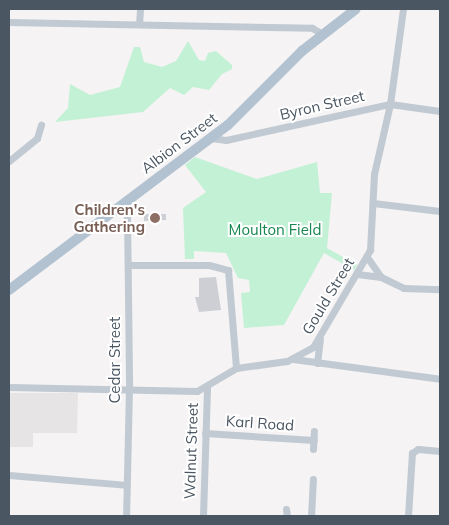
<!DOCTYPE html>
<style>
body{margin:0}
#map{position:relative;width:449px;height:525px;overflow:hidden;background:#f5f3f3;font-family:Mulish,sans-serif}
div>[style]{position:absolute}
.education>*{inset:0;background:#e6e4e5}
.green>*{inset:0;background:#c3f1d5}
.building>*{inset:0;background:#cdcfd5}
.minor>*{height:7px;margin:-3.5px;padding:0 3.5px;transform-origin:3.5px;border-radius:3.5px;background:#c1cad2}
.primary>*{height:10px;margin:-5px;padding:0 5px;transform-origin:5px;border-radius:5px;background:#b3c2d1}
.dots>*{width:14px;height:14px;translate:-50% -50%;box-sizing:border-box;border:2px solid #fff;border-radius:50%}
span{translate:-50% -50%;white-space:nowrap;text-align:center;line-height:1.15;-webkit-text-stroke:4px #fff;paint-order:stroke}
.street-label{font-size:15px;color:#4a5661}
.education-label{font-size:15px;color:#785e54;font-weight:700}
.right{translate:-100% -50%;text-align:right}
.park-label{font-size:15px;color:#17864f}
.frame{position:absolute;inset:0;border:10px solid #4a5661;pointer-events:none}
</style>
<div id="map">
<div class="education">
<i style="clip-path:polygon(9px 393px,78px 393px,77px 433px,33px 433px,33px 447px,9px 447px)"></i>
</div>
<div class="green">
<i style="clip-path:polygon(188px 41px,199px 60px,205px 61px,208px 53px,216px 51px,232px 65px,232px 69px,222px 74px,209px 90px,193px 87px,184px 95px,170px 88px,143px 112px,55px 122px,68px 108px,70px 84px,90px 95px,120px 87px,134px 47px,140px 47px,144px 62px,162px 67px,176px 61px)"></i>
<i style="clip-path:polygon(195px 157px,257px 179px,317px 162px,320px 193px,332px 193px,327px 248px,357px 265px,354px 270px,324px 253px,284px 325px,244px 328px,241px 293px,250px 292px,249px 280px,238px 278px,226px 253px,194px 251px,194px 259px,185px 259px,183px 208px,206px 192px,185px 165px)"></i>
</div>
<div class="building">
<i style="clip-path:polygon(144px 214px,166px 214px,166px 220px,144px 221px)"></i>
<i style="clip-path:polygon(216px 277px,221px 310px,199px 312px,195px 297px,199px 297px,199px 278px)"></i>
</div>
<div class="minor">
<i style="left:9px;top:22px;width:303px;rotate:1.1deg"></i>
<i style="left:312px;top:28px;width:13px;rotate:29deg"></i>
<i style="left:139px;top:24px;width:15px;rotate:-86deg"></i>
<i style="left:211px;top:138px;width:15px;rotate:8deg"></i>
<i style="left:226px;top:140px;width:168px;rotate:-12.4deg"></i>
<i style="left:390px;top:104px;width:50px;rotate:8deg"></i>
<i style="left:9px;top:161px;width:36px;rotate:-39deg"></i>
<i style="left:37px;top:138px;width:14px;rotate:-73deg"></i>
<i style="left:124px;top:203px;width:10px;rotate:73deg"></i>
<i style="left:127px;top:213px;width:175px;rotate:89.3deg"></i>
<i style="left:129px;top:388px;width:128px;rotate:91.3deg"></i>
<i style="left:373px;top:203px;width:67px;rotate:6.8deg"></i>
<i style="left:367px;top:257px;width:24px;rotate:55deg"></i>
<i style="left:128px;top:265px;width:81px"></i>
<i style="left:209px;top:265px;width:20px;rotate:15deg"></i>
<i style="left:228px;top:270px;width:98px;rotate:85.3deg"></i>
<i style="left:357px;top:274px;width:24px;rotate:7deg"></i>
<i style="left:381px;top:277px;width:25px;rotate:26deg"></i>
<i style="left:404px;top:288px;width:36px;rotate:2deg"></i>
<i style="left:293px;top:359px;width:148px;rotate:7.7deg"></i>
<i style="left:317px;top:363px;width:24px;rotate:-83deg"></i>
<i style="left:9px;top:387px;width:188px;rotate:1.2deg"></i>
<i style="left:197px;top:391px;width:45px;rotate:-30.5deg"></i>
<i style="left:236px;top:368px;width:51px;rotate:-7.8deg"></i>
<i style="left:287px;top:361px;width:30px;rotate:-28deg"></i>
<i style="left:313px;top:347px;width:113px;rotate:-59.6deg"></i>
<i style="left:370px;top:250px;width:76px;rotate:-87deg"></i>
<i style="left:374px;top:174px;width:72px;rotate:-77.1deg"></i>
<i style="left:390px;top:104px;width:96px;rotate:-82.2deg"></i>
<i style="left:205px;top:433px;width:109px;rotate:3.7deg"></i>
<i style="left:313px;top:449px;width:18px;rotate:-87deg"></i>
<i style="left:9px;top:475px;width:118px;rotate:4.8deg"></i>
<i style="left:286px;top:509px;width:7px;rotate:82deg"></i>
<i style="left:203px;top:516px;width:129px;rotate:-88.2deg"></i>
<i style="left:311px;top:516px;width:37px;rotate:-87deg"></i>
<i style="left:408px;top:516px;width:63px;rotate:-86.4deg"></i>
<i style="left:412px;top:453px;width:7px;rotate:-34deg"></i>
<i style="left:418px;top:449px;width:22px;rotate:5deg"></i>
</div>
<div class="primary">
<i style="left:9px;top:290px;width:274px;rotate:-37deg"></i>
<i style="left:228px;top:125px;width:105px;rotate:-45deg"></i>
<i style="left:302px;top:51px;width:68px;rotate:-37.9deg"></i>
</div>
<div class="dots">
<i style="left:155px;top:218px;background:#8d6e63"></i>
</div>
<div class="street-label">
<span style="left:322px;top:105px;rotate:-13deg">Byron Street</span>
<span style="left:179px;top:143px;rotate:-37deg">Albion Street</span>
<span style="left:328px;top:296px;rotate:-59deg">Gould Street</span>
<span style="left:115px;top:360px;rotate:-90deg">Cedar Street</span>
<span style="left:260px;top:423px;rotate:4deg">Karl Road</span>
<span style="left:191px;top:451px;rotate:-88deg">Walnut Street</span>
</div>
<div class="education-label">
<span class="right" style="left:145px;top:218px">Children's<br>Gathering</span>
</div>
<div class="park-label">
<span style="left:275px;top:230px">Moulton Field</span>
</div>
<div class="frame"></div>
</div>
